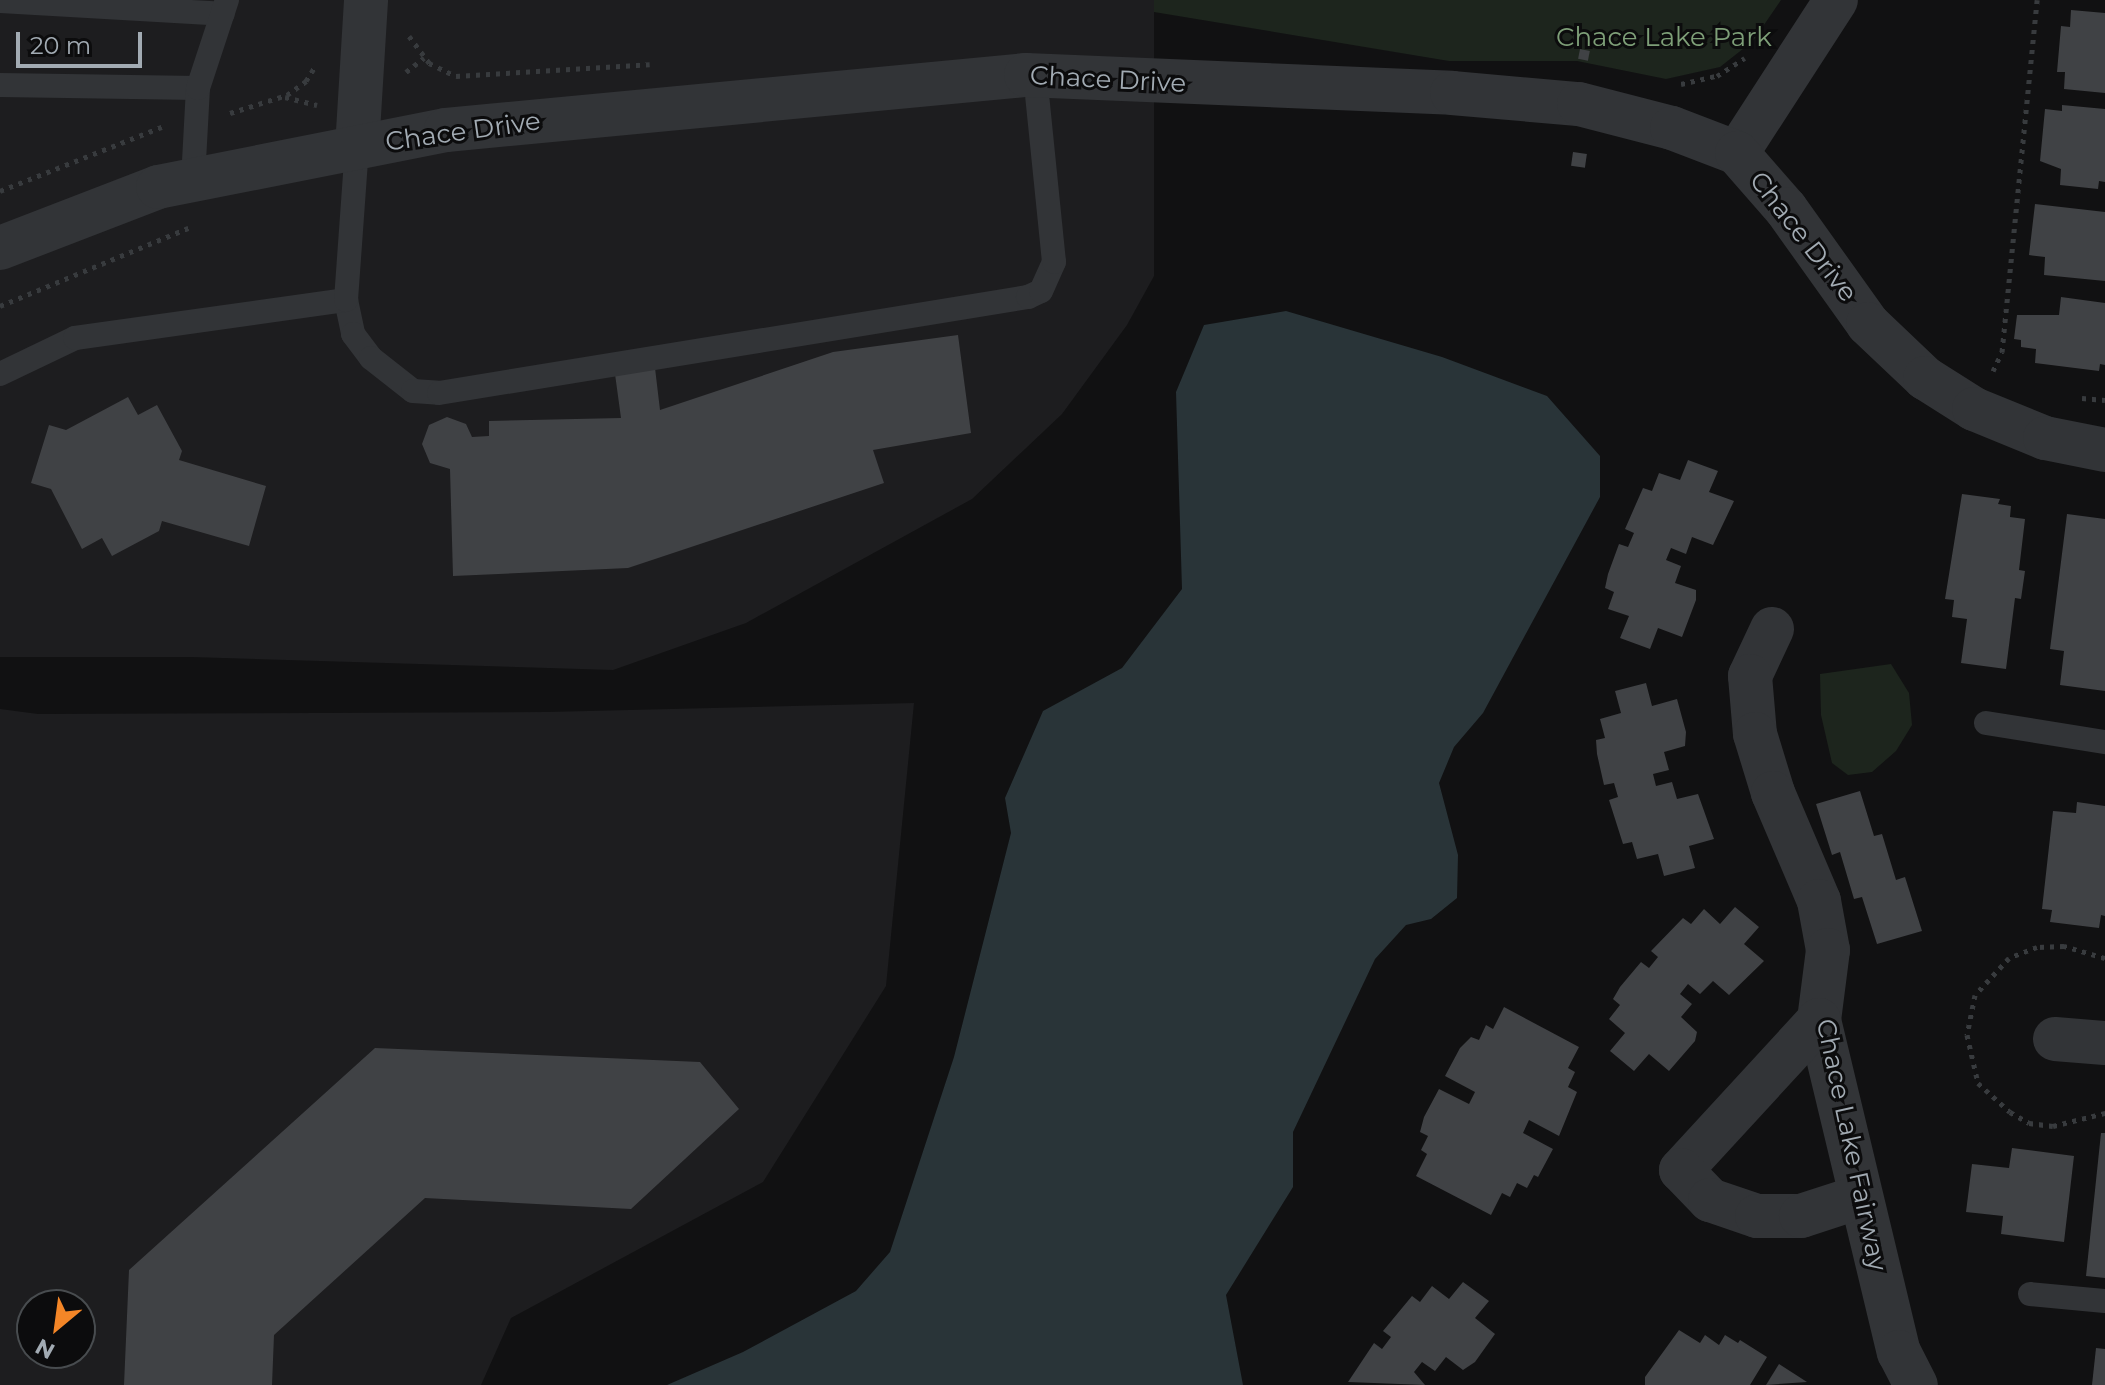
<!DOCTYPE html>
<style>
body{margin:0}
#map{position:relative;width:2105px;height:1385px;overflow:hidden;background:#111112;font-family:Montserrat,sans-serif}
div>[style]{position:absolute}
.built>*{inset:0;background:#1d1d1f}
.green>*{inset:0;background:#1d251d}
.water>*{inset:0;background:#293438}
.building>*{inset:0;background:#404245;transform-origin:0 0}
.path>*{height:5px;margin-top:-2.5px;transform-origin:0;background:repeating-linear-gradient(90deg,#383b3e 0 4px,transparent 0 10px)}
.lane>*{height:24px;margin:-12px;padding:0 12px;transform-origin:12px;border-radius:12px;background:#323437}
.street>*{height:44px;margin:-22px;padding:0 22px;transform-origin:22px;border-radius:22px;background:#323437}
span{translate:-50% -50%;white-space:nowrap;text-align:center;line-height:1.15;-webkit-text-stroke:6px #0c0c0d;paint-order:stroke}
.park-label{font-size:26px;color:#7e9f78}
.street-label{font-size:26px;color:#a2abb3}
.north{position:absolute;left:16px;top:1289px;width:80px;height:80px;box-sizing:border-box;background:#0c0c0d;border:2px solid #484c4f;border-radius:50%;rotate:209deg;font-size:22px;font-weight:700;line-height:32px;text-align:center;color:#a2abb3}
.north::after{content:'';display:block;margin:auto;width:28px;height:36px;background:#f48627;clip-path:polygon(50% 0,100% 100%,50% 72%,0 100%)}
.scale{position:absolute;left:16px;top:32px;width:126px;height:36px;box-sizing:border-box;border:4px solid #a2abb3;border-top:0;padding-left:10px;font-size:24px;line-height:28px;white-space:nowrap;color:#a2abb3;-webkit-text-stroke:6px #0c0c0d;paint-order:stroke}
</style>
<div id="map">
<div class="built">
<i style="clip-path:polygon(0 0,1154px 0,1154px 276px,1127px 325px,1062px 414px,972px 499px,746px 623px,613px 670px,191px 657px,0 657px)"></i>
<i style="clip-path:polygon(evenodd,914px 703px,886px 986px,763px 1182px,511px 1318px,481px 1385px,0 1385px,0 709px,38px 714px,547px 712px,914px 703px,32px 1305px,80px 1305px,80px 1353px,32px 1353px,32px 1305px)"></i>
</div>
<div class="green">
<i style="clip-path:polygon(1154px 0,1781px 0,1753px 41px,1720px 67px,1666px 79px,1577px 61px,1449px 61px,1154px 12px)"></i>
<i style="clip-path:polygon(1891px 664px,1909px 693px,1912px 725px,1896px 751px,1872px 772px,1848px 775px,1832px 763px,1821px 715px,1820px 674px)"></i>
</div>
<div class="water">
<i style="clip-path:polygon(1286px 311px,1442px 357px,1547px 396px,1600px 456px,1600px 497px,1483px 713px,1454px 747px,1439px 783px,1458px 855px,1457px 898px,1431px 919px,1406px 925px,1375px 959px,1293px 1132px,1293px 1187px,1226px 1295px,1243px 1385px,667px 1385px,743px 1352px,856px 1291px,890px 1252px,954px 1057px,1011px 833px,1005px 798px,1043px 711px,1122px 668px,1182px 589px,1176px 392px,1204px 325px)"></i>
</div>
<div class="building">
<i style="clip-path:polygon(2071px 10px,2105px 13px,2105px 93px,2064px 89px,2065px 72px,2057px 72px,2061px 26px,2070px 27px)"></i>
<i style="left:1580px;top:49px;width:10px;height:10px;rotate:11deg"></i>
<i style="clip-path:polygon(2062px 105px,2105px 109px,2105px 182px,2099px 181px,2098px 189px,2060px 185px,2061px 169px,2040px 161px,2045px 109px,2062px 111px)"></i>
<i style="left:1573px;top:152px;width:14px;height:14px;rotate:8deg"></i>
<i style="clip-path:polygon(2035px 204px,2105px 212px,2105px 281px,2044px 275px,2045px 257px,2029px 255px)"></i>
<i style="clip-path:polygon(2061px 297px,2105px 303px,2105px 365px,2100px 364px,2099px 371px,2035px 363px,2036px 349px,2021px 347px,2021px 340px,2014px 339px,2017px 315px,2059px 315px)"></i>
<i style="clip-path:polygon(958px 335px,971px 433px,873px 450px,884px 483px,628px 568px,453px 576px,450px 469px,430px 463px,422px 444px,429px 425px,447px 417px,466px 424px,472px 437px,489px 436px,489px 421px,621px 418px,615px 374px,655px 368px,660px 410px,833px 352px)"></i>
<i style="clip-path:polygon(128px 397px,138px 415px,157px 405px,182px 451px,179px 460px,266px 486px,249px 546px,162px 521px,159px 531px,112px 556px,102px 538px,82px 549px,51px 489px,31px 483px,49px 425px,66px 430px)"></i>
<i style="clip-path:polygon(1688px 460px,1718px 471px,1709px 492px,1734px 501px,1713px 545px,1692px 537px,1686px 554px,1671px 548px,1666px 560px,1681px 566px,1675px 583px,1696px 590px,1696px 600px,1682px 637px,1658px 628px,1650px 649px,1620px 638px,1629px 616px,1608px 609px,1614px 592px,1605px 588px,1608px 574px,1619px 544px,1628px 547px,1634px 533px,1625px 529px,1643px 488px,1652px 491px,1659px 473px,1680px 480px)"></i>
<i style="clip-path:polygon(1962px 494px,2000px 499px,1998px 504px,2011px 506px,2010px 517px,2025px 519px,2019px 570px,2025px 571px,2021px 599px,2015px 598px,2006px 669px,1961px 663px,1967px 619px,1952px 617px,1954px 600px,1945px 599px)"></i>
<i style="clip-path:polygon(2067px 514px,2105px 519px,2105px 691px,2060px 685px,2064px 651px,2050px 649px)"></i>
<i style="clip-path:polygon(1646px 683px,1652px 706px,1677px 699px,1686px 732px,1685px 746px,1664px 752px,1669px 770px,1653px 774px,1656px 786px,1672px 782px,1677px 799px,1698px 794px,1714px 839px,1689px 846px,1695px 868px,1664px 876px,1658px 854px,1637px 859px,1632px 842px,1623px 844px,1609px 800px,1618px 797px,1614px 783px,1604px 785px,1597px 754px,1596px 740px,1605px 738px,1600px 719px,1621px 713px,1615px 691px)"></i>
<i style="clip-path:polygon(1860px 791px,1874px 836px,1882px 834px,1896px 880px,1905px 877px,1922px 931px,1877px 944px,1862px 897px,1854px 899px,1840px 852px,1832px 855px,1816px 804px)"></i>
<i style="clip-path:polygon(2077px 802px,2105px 806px,2105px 916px,2101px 915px,2099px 928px,2050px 922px,2052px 910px,2042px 909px,2053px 811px,2076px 813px)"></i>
<i style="clip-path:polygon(1735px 907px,1759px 927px,1744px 944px,1764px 961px,1729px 995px,1713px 981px,1700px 994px,1688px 984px,1680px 994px,1692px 1004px,1681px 1017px,1697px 1032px,1695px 1041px,1669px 1071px,1649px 1054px,1634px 1071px,1610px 1051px,1625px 1033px,1609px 1019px,1620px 1005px,1613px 999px,1620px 987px,1641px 962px,1649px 968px,1658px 957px,1651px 951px,1683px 918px,1691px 924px,1704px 909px,1720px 924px)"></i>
<i style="clip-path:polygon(1504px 1007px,1579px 1047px,1568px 1068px,1575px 1072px,1568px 1087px,1577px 1092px,1559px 1136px,1529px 1120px,1523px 1133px,1553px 1149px,1538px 1177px,1534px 1175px,1527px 1188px,1517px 1183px,1510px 1197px,1502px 1193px,1491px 1215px,1416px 1176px,1427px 1154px,1421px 1150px,1428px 1136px,1420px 1132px,1424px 1117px,1439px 1089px,1469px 1104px,1475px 1092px,1445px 1076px,1460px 1048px,1471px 1037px,1479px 1040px,1486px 1025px,1493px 1029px)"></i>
<i style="clip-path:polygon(375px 1048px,700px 1062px,739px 1109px,631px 1209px,425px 1198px,274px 1335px,272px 1385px,124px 1385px,129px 1270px)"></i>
<i style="clip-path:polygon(2101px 1133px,2105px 1133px,2105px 1278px,2086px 1276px)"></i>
<i style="clip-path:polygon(2012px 1148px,2074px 1156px,2064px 1242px,2001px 1234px,2003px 1216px,1966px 1212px,1972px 1164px,2009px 1168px)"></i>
<i style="clip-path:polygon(1463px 1282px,1489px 1301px,1475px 1318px,1495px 1334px,1475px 1362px,1463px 1370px,1446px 1357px,1435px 1371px,1422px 1362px,1414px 1372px,1425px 1385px,1348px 1382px,1374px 1343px,1382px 1349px,1391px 1337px,1383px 1331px,1412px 1296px,1420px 1302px,1432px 1286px,1449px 1299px)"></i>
<i style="clip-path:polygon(1679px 1330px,1700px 1343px,1705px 1335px,1719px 1345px,1725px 1335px,1738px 1343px,1740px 1340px,1767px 1357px,1750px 1385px,1645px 1385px,1645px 1377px)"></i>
<i style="clip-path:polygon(2096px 1348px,2105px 1349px,2105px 1385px,2092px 1385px)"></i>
<i style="clip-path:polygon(1779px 1364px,1807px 1382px,1766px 1385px)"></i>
</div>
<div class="path">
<i style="left:409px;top:36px;width:34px;rotate:53deg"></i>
<i style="left:429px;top:63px;width:30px;rotate:26deg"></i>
<i style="left:456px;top:76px;width:194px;rotate:-3.5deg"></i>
<i style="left:406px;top:72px;width:23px;rotate:-38deg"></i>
<i style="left:1681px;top:84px;width:37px;rotate:-13deg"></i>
<i style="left:1717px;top:76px;width:33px;rotate:-33deg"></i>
<i style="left:285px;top:97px;width:33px;rotate:14deg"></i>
<i style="left:230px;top:113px;width:60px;rotate:-17.5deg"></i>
<i style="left:287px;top:95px;width:24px;rotate:-36deg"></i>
<i style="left:306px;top:81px;width:19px;rotate:-58deg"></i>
<i style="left:0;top:191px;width:174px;rotate:-21.6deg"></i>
<i style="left:0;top:306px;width:204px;rotate:-22.5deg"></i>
<i style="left:1993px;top:371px;width:21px;rotate:-65deg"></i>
<i style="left:2002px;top:352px;width:354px;rotate:-84.3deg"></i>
<i style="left:2082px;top:398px;width:23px;rotate:5deg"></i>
<i style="left:2105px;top:958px;width:43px;rotate:-163.7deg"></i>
<i style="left:2064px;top:946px;width:27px;rotate:178deg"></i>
<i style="left:2037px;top:947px;width:30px;rotate:159deg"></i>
<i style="left:2009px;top:958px;width:50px;rotate:132.6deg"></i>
<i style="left:1975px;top:995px;width:41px;rotate:101.3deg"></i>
<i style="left:1967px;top:1035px;width:49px;rotate:77.1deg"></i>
<i style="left:1978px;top:1083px;width:43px;rotate:42.2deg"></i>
<i style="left:2010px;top:1112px;width:22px;rotate:30deg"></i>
<i style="left:2029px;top:1123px;width:24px;rotate:7deg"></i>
<i style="left:2053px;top:1126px;width:54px;rotate:-14deg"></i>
</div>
<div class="lane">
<i style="left:0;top:1px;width:223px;rotate:3.3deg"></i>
<i style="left:0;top:85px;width:198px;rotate:0.9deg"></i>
<i style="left:193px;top:180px;width:92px;rotate:-86.9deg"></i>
<i style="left:198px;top:88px;width:93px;rotate:-71.8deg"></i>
<i style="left:346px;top:300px;width:35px;rotate:78deg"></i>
<i style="left:353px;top:334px;width:30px;rotate:53deg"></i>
<i style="left:371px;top:358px;width:53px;rotate:38.2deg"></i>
<i style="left:413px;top:391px;width:26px;rotate:4deg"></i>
<i style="left:439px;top:393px;width:597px;rotate:-9.26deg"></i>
<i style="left:1028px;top:297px;width:14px;rotate:-25deg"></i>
<i style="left:1041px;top:291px;width:32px;rotate:-66deg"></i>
<i style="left:1054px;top:262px;width:188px;rotate:-95.8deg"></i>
<i style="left:0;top:374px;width:83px;rotate:-25.6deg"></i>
<i style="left:75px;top:338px;width:274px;rotate:-8deg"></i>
<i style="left:346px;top:300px;width:152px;rotate:-85.9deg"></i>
<i style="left:1986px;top:723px;width:121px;rotate:9.1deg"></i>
<i style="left:2030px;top:1294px;width:75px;rotate:5.3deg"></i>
</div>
<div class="street">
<i style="left:357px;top:148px;width:148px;rotate:-86.5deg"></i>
<i style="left:1737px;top:153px;width:182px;rotate:-57.1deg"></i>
<i style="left:0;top:248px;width:169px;rotate:-21.1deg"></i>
<i style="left:158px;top:187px;width:294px;rotate:-11.2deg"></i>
<i style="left:446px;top:130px;width:583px;rotate:-5.42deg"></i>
<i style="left:1026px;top:75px;width:426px;rotate:2.4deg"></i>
<i style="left:1452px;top:93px;width:127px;rotate:5deg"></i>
<i style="left:1579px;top:104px;width:96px;rotate:14.5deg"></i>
<i style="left:1672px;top:128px;width:70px;rotate:21deg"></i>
<i style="left:1737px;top:153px;width:74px;rotate:48.8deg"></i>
<i style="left:1786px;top:209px;width:141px;rotate:54.5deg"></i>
<i style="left:1868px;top:324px;width:79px;rotate:43.5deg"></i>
<i style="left:1925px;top:378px;width:58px;rotate:32.3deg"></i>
<i style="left:1974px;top:409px;width:77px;rotate:22.2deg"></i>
<i style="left:2045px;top:438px;width:61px;rotate:11.3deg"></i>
<i style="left:1772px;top:629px;width:52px;rotate:115.1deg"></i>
<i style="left:1750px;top:676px;width:58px;rotate:85.1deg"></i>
<i style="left:1755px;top:734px;width:62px;rotate:73deg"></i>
<i style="left:1773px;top:793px;width:117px;rotate:66.9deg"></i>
<i style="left:1819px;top:901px;width:50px;rotate:79.6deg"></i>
<i style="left:1828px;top:950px;width:71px;rotate:97.3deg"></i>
<i style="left:1819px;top:1020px;width:342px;rotate:76.5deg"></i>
<i style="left:1899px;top:1352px;width:37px;rotate:63deg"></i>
<i style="left:1819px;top:1020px;width:204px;rotate:132.6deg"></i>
<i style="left:1681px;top:1170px;width:42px;rotate:46deg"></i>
<i style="left:1710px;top:1200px;width:50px;rotate:18.8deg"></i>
<i style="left:1757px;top:1216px;width:44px"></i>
<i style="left:1801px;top:1216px;width:61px;rotate:-18.1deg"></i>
<i style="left:2055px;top:1039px;width:50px;rotate:4.6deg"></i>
</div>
<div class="park-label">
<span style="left:1664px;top:38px">Chace Lake Park</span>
</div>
<div class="street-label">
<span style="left:1108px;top:80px;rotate:3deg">Chace Drive</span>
<span style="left:463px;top:132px;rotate:-8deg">Chace Drive</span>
<span style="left:1803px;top:237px;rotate:52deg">Chace Drive</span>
<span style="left:1851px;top:1145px;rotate:78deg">Chace Lake Fairway</span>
</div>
<div class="north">N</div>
<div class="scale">20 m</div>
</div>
